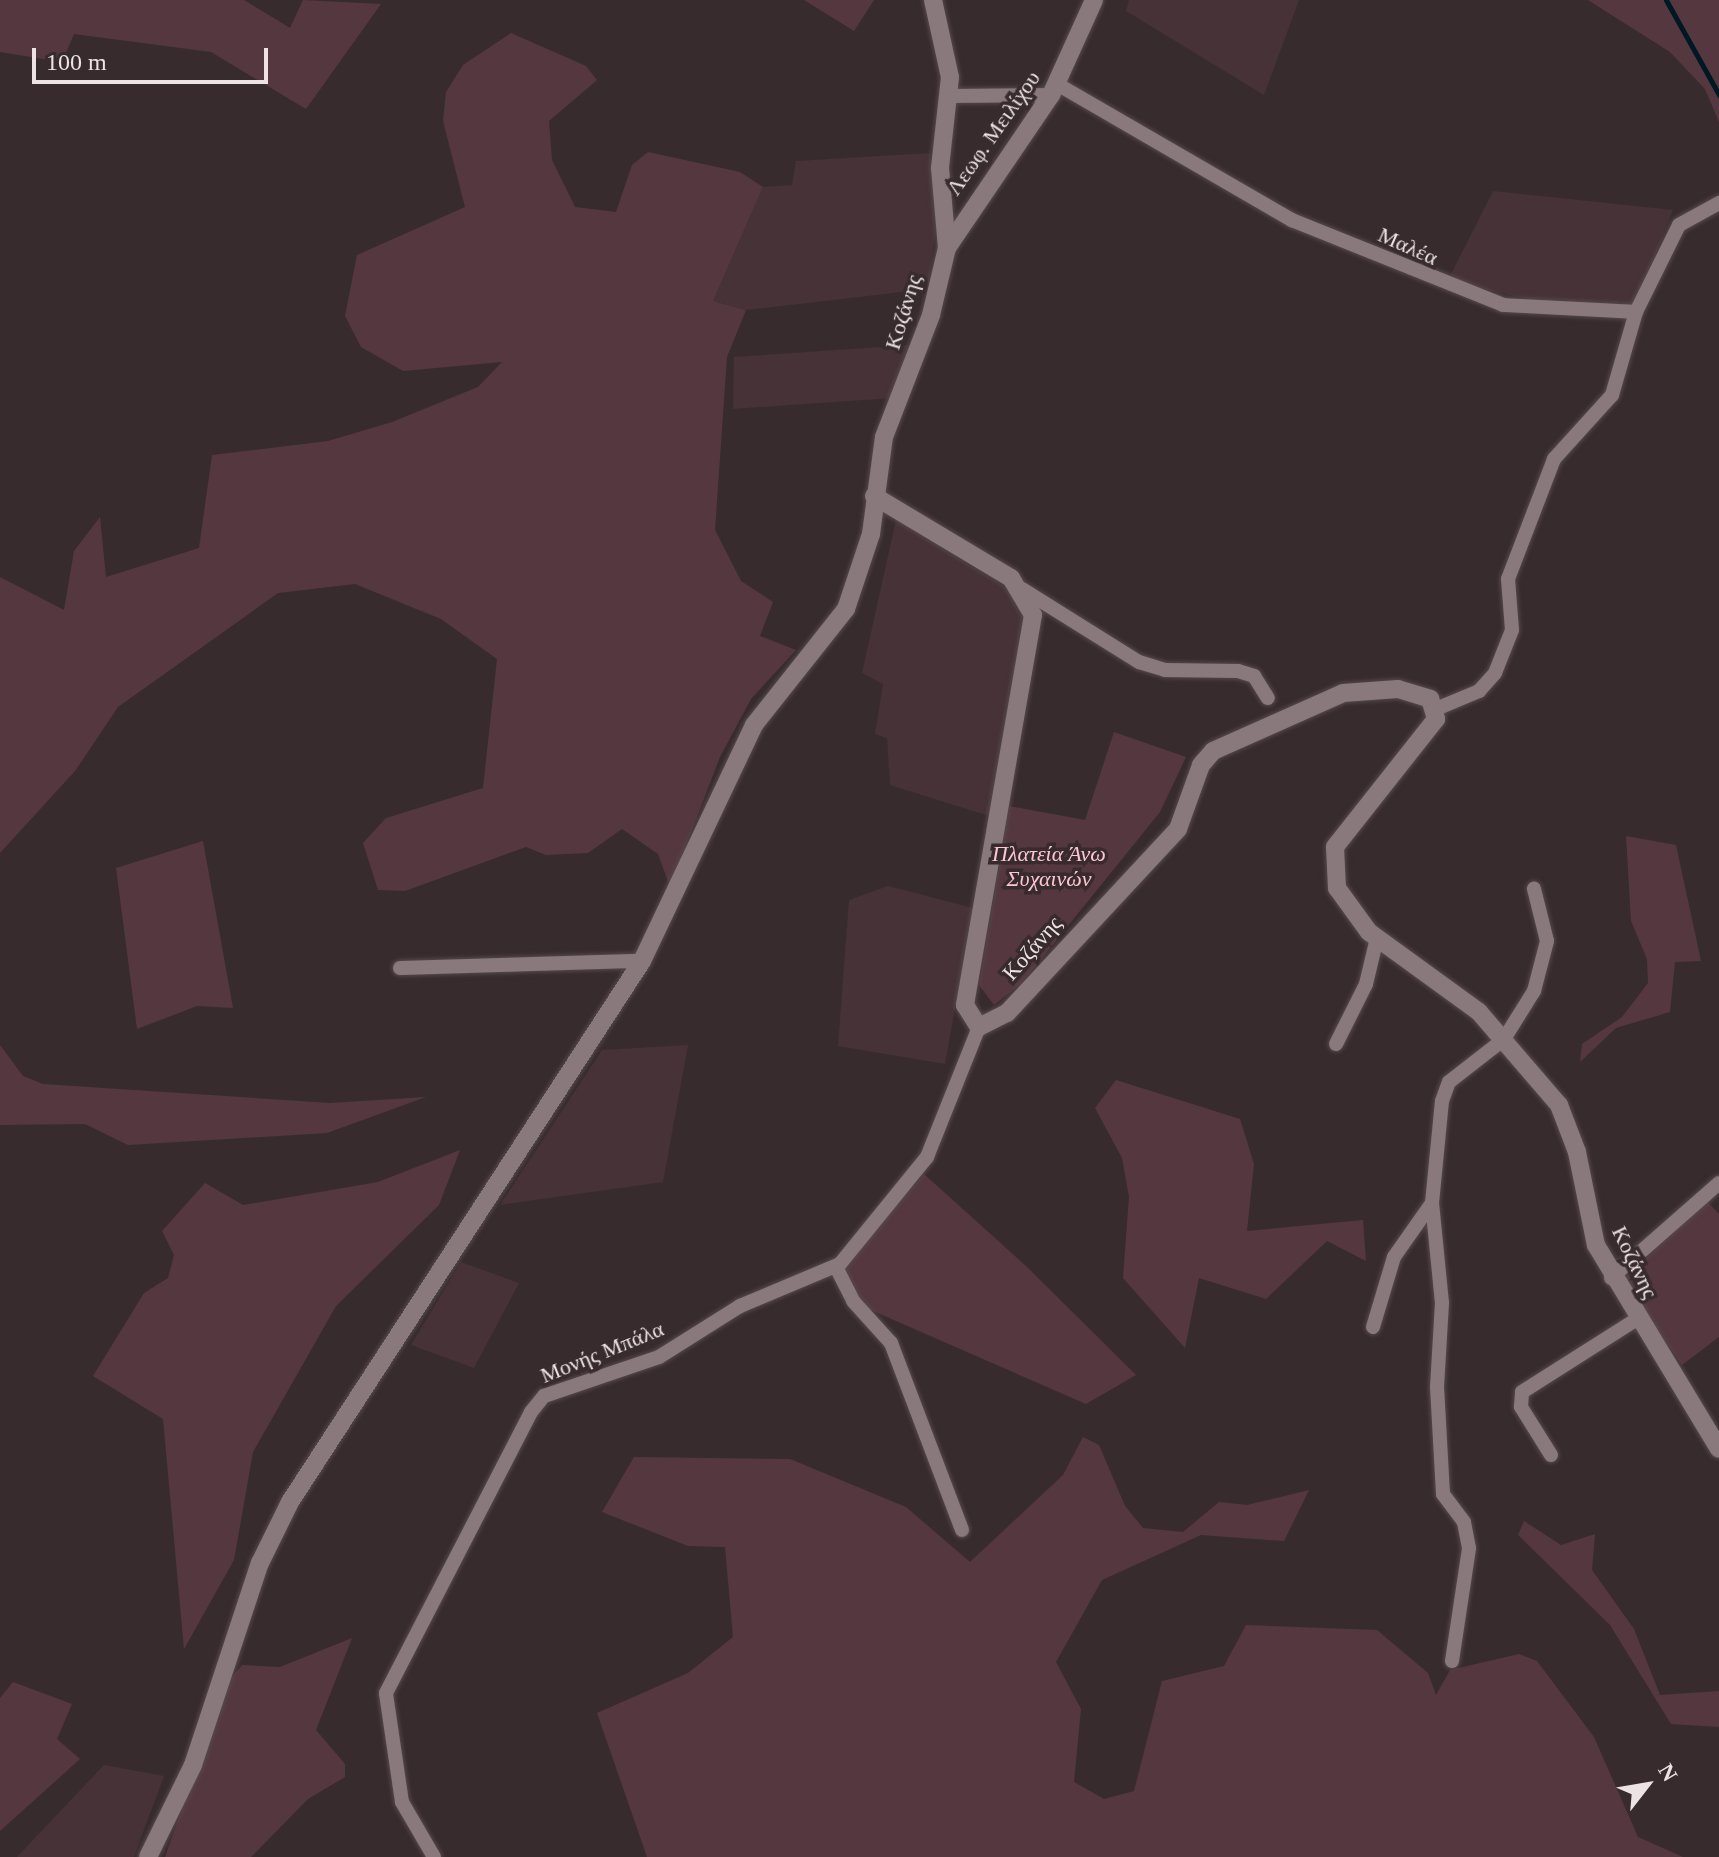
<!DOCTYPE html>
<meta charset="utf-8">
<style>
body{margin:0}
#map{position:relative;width:1719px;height:1857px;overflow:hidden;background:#382b2e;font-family:"Times New Roman",serif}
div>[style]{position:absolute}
.built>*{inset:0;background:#463237}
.green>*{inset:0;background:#55383f}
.stream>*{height:5px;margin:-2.5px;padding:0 2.5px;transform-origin:2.5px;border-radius:2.5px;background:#001724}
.roads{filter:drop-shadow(0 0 2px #55494c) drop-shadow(0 0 2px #55494c)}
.minor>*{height:14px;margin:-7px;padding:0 7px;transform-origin:7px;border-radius:7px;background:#89797d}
.tertiary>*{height:18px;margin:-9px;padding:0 9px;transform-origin:9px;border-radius:9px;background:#89797d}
span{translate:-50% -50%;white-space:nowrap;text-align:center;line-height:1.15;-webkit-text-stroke:7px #382b2e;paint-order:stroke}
.street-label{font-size:22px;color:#ede3e5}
.park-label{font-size:22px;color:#fec6d3;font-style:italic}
.north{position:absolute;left:1607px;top:1745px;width:80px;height:80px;-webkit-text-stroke:6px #382b2e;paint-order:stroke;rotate:59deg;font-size:22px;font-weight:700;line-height:32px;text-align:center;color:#ede3e5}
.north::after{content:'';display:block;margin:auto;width:28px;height:36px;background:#ede3e5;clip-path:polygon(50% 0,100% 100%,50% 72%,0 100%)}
.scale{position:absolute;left:32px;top:48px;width:236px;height:36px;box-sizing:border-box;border:4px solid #ede3e5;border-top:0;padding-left:10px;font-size:24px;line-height:28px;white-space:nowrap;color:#ede3e5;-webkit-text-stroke:6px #382b2e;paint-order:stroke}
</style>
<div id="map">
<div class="built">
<i style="clip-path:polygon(1129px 0,1299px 0,1264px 95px,1126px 11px)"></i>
<i style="clip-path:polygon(930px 153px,936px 225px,928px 289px,746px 310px,713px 301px,763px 187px,792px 185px,796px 161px)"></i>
<i style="clip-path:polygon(1493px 191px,1673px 210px,1636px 304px,1531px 300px,1448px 280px)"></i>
<i style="clip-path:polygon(911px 345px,892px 398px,733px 409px,734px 357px)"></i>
<i style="clip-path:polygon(896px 520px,1018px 595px,1025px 618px,989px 816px,890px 785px,887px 738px,875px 734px,883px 684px,862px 673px)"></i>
<i style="clip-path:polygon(888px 886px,973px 908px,945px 1064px,838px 1046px,849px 900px)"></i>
<i style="clip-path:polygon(688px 1045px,663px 1182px,500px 1205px,602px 1050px)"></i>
<i style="clip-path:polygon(461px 1262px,519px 1283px,474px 1368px,411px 1345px)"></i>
<i style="clip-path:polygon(104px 1765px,164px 1776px,134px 1857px,17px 1857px)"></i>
</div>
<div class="green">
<i style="clip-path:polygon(0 0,244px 0,290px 28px,303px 0,381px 4px,306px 109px,211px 52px,74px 34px,62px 62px,0 52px)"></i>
<i style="clip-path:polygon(804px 0,874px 0,854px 31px)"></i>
<i style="clip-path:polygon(1588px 0,1719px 0,1719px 122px,1705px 89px,1670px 52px)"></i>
<i style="clip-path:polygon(511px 33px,586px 66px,597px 80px,549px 121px,552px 160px,575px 207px,616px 212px,632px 165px,648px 152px,740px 172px,763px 187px,713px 301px,746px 310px,727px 357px,715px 530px,741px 581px,773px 602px,760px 636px,796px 650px,751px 699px,720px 757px,670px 887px,658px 854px,622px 829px,588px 853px,546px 855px,526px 847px,405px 891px,378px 890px,363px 843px,386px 818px,483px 788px,497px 659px,441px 619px,355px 584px,278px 593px,118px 707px,75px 771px,0 853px,0 577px,64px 610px,74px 551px,100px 517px,106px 577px,199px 548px,212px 455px,328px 441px,392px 422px,478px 387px,502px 362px,403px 371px,361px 347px,345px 316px,357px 255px,465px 207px,443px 121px,446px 92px,463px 65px)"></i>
<i style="clip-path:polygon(1114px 732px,1186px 757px,1160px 812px,1021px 984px,994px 1005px,979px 985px,1009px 806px,1085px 820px)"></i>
<i style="clip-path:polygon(1626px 836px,1676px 845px,1701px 961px,1675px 962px,1670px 1012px,1616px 1028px,1580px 1062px,1582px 1044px,1622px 1017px,1648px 983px,1647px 959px,1631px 921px)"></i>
<i style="clip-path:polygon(203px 841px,233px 1008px,197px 1006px,137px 1029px,116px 868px)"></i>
<i style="clip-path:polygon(0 1045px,23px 1076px,43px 1084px,330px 1103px,426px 1097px,327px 1133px,128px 1145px,85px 1124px,0 1125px)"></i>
<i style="clip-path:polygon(1116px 1080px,1240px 1119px,1254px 1164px,1247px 1231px,1363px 1220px,1366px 1261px,1327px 1241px,1266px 1299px,1199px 1278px,1185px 1348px,1123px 1278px,1129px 1197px,1122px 1158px,1095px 1108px)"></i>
<i style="clip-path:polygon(460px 1150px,439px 1205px,336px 1306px,253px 1452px,234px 1560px,184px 1649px,163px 1419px,93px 1376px,144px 1293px,168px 1278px,174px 1255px,162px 1231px,205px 1183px,243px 1205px,378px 1182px)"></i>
<i style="clip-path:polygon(924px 1174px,1026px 1266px,1136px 1375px,1086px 1404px,864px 1307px,842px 1269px)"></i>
<i style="clip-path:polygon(1707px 1201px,1719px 1214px,1719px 1337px,1682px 1365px,1623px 1280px)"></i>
<i style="clip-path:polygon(1083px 1437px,1099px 1445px,1125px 1506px,1143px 1528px,1183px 1532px,1219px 1502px,1247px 1505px,1309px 1490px,1284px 1541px,1201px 1535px,1102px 1580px,1056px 1662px,1081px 1709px,1074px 1782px,1104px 1799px,1134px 1791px,1162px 1681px,1224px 1666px,1246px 1625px,1377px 1630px,1428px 1673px,1436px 1695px,1450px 1670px,1519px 1654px,1537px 1661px,1594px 1737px,1638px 1837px,1683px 1857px,647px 1857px,597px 1713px,688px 1673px,733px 1637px,725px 1547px,688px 1546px,602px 1512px,634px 1457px,790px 1459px,906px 1507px,970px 1562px,1063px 1475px)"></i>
<i style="clip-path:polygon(1524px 1521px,1561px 1545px,1595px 1534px,1592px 1570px,1634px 1629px,1660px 1695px,1719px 1691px,1719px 1727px,1671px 1724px,1610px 1625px,1518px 1535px)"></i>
<i style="clip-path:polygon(352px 1638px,316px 1730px,345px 1764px,345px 1777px,308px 1799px,251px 1857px,165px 1857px,226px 1684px,242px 1665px,280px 1667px)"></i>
<i style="clip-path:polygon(13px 1682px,72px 1704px,57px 1739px,80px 1759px,0 1831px,0 1698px)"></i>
</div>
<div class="stream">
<i style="left:1666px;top:0;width:109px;rotate:60.8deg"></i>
</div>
<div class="roads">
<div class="minor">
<i style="left:1057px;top:84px;width:272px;rotate:30.1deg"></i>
<i style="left:1292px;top:220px;width:227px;rotate:21.9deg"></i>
<i style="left:1503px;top:305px;width:133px;rotate:3deg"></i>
<i style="left:1636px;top:312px;width:97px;rotate:-63.7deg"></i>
<i style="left:1679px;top:225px;width:46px;rotate:-28.8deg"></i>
<i style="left:950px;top:96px;width:101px;rotate:-0.6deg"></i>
<i style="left:1022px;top:589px;width:138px;rotate:32deg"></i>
<i style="left:1139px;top:662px;width:27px;rotate:17deg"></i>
<i style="left:1165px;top:670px;width:73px;rotate:0.8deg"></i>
<i style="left:1238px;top:671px;width:17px;rotate:17deg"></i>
<i style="left:1254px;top:676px;width:26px;rotate:58deg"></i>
<i style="left:1436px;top:709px;width:47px;rotate:-22.7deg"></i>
<i style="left:1479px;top:691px;width:24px;rotate:-48deg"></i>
<i style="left:1495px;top:673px;width:46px;rotate:-68.4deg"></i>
<i style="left:1512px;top:630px;width:51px;rotate:-94.5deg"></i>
<i style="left:1508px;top:579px;width:129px;rotate:-69deg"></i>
<i style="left:1554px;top:459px;width:86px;rotate:-47.8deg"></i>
<i style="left:1612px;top:395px;width:86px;rotate:-73.9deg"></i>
<i style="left:400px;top:968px;width:242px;rotate:-1.7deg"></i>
<i style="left:1336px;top:1044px;width:67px;rotate:-63.4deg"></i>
<i style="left:1366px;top:984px;width:47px;rotate:-76.6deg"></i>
<i style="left:836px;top:1267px;width:38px;rotate:63deg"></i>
<i style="left:853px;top:1301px;width:57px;rotate:47.9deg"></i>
<i style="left:891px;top:1343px;width:200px;rotate:69.2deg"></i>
<i style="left:1611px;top:1278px;width:144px;rotate:-41.3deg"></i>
<i style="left:1373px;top:1327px;width:73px;rotate:-73.3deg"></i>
<i style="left:1394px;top:1257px;width:66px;rotate:-54.9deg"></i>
<i style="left:1551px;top:1455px;width:57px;rotate:-122deg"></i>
<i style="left:1521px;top:1407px;width:15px;rotate:-86deg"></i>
<i style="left:1522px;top:1392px;width:136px;rotate:-32.4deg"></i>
<i style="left:1452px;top:1661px;width:114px;rotate:-81.4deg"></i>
<i style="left:1469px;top:1548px;width:26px;rotate:-101deg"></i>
<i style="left:1464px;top:1522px;width:35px;rotate:-127deg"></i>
<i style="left:1443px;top:1494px;width:107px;rotate:-93.2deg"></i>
<i style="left:1437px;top:1387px;width:84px;rotate:-86.6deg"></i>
<i style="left:1442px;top:1303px;width:100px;rotate:-95.7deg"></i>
<i style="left:1432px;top:1203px;width:102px;rotate:-84.4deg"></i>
<i style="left:1442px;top:1101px;width:20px;rotate:-70deg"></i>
<i style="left:1449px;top:1082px;width:70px;rotate:-38deg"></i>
<i style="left:1504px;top:1039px;width:57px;rotate:-58deg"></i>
<i style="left:1534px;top:991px;width:52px;rotate:-75.4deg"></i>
<i style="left:1547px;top:941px;width:54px;rotate:-104deg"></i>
<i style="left:434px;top:1857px;width:64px;rotate:-120.2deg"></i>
<i style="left:402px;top:1802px;width:110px;rotate:-98.4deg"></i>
<i style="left:386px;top:1693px;width:316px;rotate:-62.7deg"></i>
<i style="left:531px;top:1412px;width:21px;rotate:-51deg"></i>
<i style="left:544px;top:1396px;width:121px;rotate:-18.7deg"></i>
<i style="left:659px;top:1357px;width:96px;rotate:-32.2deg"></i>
<i style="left:740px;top:1306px;width:108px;rotate:-22.8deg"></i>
<i style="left:840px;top:1264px;width:138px;rotate:-50.9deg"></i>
<i style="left:927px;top:1157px;width:140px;rotate:-68.2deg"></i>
</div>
<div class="tertiary">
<i style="left:933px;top:0;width:79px;rotate:77.6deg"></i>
<i style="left:950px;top:77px;width:92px;rotate:96.3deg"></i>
<i style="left:940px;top:168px;width:80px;rotate:85deg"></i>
<i style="left:874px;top:496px;width:160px;rotate:30.9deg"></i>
<i style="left:1011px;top:578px;width:43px;rotate:59.3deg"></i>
<i style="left:1033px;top:615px;width:396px;rotate:99.9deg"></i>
<i style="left:965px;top:1005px;width:26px;rotate:58deg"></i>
<i style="left:979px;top:1027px;width:31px;rotate:-27deg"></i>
<i style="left:1007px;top:1013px;width:251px;rotate:-47.1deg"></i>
<i style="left:1178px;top:829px;width:68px;rotate:-70.2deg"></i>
<i style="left:1201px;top:765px;width:18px;rotate:-49deg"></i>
<i style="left:1213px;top:751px;width:142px;rotate:-24deg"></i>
<i style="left:1343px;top:693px;width:55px;rotate:-4.2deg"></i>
<i style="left:1398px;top:689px;width:34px;rotate:17deg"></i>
<i style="left:1430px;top:699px;width:21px;rotate:73deg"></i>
<i style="left:1436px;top:719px;width:163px;rotate:128.3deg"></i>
<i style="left:1335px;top:847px;width:41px;rotate:87.2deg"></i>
<i style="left:1337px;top:888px;width:54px;rotate:54deg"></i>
<i style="left:1369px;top:932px;width:136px;rotate:36deg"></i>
<i style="left:1479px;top:1012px;width:123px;rotate:49.3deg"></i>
<i style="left:1559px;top:1105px;width:50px;rotate:69deg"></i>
<i style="left:1577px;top:1152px;width:95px;rotate:78.5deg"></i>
<i style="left:1596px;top:1245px;width:238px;rotate:58.9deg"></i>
<i style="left:148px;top:1857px;width:102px;rotate:-63.9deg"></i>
<i style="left:193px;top:1765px;width:213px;rotate:-71.7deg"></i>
<i style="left:260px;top:1563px;width:68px;rotate:-63.8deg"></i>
<i style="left:290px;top:1502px;width:645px;rotate:-56.95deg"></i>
<i style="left:642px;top:961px;width:261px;rotate:-64.6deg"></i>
<i style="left:754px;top:725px;width:148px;rotate:-51.6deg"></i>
<i style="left:846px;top:609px;width:79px;rotate:-71.6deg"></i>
<i style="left:871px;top:534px;width:98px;rotate:-82.4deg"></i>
<i style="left:884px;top:437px;width:131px;rotate:-68.9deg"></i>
<i style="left:931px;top:315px;width:69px;rotate:-76.6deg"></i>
<i style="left:947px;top:248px;width:185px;rotate:-55.8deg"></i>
<i style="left:1051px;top:95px;width:104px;rotate:-65.6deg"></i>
</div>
</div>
<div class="street-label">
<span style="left:993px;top:133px;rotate:-55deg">Λεωφ. Μειλίχου</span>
<span style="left:1408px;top:246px;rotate:24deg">Μαλέα</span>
<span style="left:903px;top:312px;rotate:-73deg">Κοζάνης</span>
<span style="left:1032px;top:948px;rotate:-49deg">Κοζάνης</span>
<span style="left:1635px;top:1262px;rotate:64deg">Κοζάνης</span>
<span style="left:602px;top:1352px;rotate:-22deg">Μονής Μπάλα</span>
</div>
<div class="park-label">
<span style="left:1049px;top:866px">Πλατεία Άνω<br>Συχαινών</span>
</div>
<div class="north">N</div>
<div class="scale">100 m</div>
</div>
